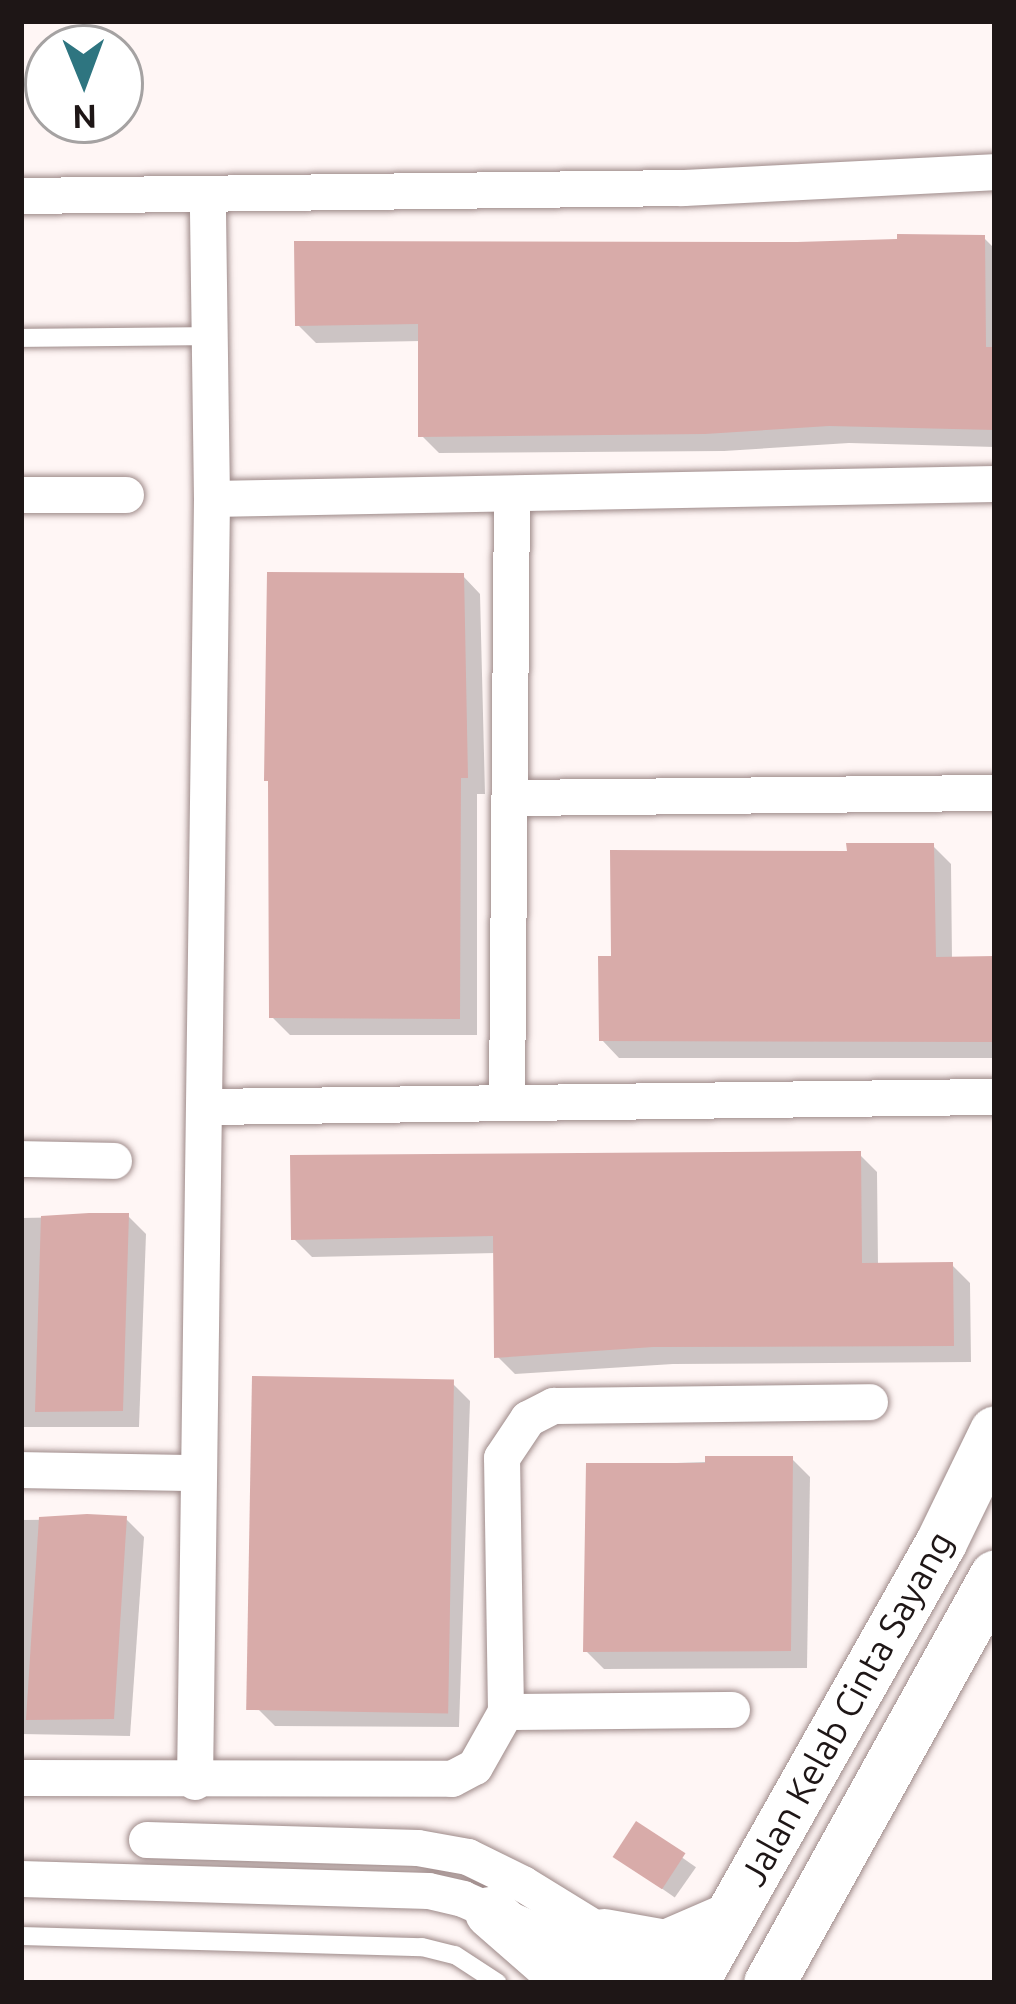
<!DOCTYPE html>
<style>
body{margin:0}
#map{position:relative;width:1016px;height:2004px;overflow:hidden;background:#fff6f5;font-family:Ubuntu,sans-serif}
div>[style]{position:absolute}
.shadow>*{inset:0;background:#0003;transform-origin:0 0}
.building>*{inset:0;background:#d8aba9;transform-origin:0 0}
.roads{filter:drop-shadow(0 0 3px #9e8a89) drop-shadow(0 0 3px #9e8a89)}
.service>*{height:18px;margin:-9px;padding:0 9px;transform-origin:9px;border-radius:9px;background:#fff}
.minor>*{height:36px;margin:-18px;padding:0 18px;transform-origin:18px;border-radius:18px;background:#fff}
.secondary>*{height:51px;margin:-25.5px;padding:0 25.5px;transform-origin:25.5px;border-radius:25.5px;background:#fff}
span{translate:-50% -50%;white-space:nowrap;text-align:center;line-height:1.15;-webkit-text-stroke:10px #fff;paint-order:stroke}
.street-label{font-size:36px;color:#1e1616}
.frame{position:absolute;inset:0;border:24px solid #1e1616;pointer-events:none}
.north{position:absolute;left:24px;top:24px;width:120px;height:120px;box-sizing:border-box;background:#fff;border:3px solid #a5a2a2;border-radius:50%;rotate:179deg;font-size:33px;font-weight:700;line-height:48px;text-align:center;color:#1e1616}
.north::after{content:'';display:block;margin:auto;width:42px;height:54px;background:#2e7580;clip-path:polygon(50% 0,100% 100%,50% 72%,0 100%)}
</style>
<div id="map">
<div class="shadow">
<i style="clip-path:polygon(984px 238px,995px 249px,995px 447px,849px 443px,724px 451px,439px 453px,421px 435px,421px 341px,316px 343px,298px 325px,797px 245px)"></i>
<i style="clip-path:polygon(463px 576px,480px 594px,485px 794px,477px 794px,477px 1035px,290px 1035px,272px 1017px)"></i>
<i style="clip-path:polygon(933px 846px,951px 864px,952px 960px,995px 960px,995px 1058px,619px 1058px,602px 1040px,614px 959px,850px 854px)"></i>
<i style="clip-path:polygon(859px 1154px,877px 1172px,878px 1266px,952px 1265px,970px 1283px,971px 1362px,673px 1364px,515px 1374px,497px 1356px,496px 1253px,312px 1257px,294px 1239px)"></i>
<i style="clip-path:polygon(128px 1216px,146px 1234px,139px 1427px,21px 1427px,21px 1218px)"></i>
<i style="clip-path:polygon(452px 1383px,470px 1401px,459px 1727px,275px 1726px,258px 1709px)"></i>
<i style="clip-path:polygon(792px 1459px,810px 1477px,807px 1668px,604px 1669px,586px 1651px,589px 1466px)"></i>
<i style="clip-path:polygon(126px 1519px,144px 1537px,130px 1736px,21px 1734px,21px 1520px)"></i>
<i style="left:637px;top:1826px;width:72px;height:37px;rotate:35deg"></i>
</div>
<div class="building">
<i style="clip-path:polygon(897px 234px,985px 235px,986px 347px,995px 347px,995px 430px,829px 426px,705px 434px,418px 437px,418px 324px,295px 326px,294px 241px,797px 242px,897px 239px)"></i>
<i style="clip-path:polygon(267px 572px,464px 573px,468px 778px,461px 778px,460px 1019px,269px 1018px,268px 781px,264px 781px)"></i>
<i style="clip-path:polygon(846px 843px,934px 843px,936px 957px,995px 956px,995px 1042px,599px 1041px,598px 956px,611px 956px,610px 850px,847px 851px)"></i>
<i style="clip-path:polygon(861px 1151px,862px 1263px,953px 1262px,954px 1346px,653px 1347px,494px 1358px,493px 1236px,291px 1240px,290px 1155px)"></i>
<i style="clip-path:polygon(89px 1213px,129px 1213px,123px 1411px,35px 1412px,41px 1216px)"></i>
<i style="left:252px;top:1376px;width:202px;height:334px;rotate:1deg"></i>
<i style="clip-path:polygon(705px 1456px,793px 1456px,791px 1651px,583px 1652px,586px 1463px,705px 1463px)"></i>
<i style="clip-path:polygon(87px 1514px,127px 1516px,114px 1719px,26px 1720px,39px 1517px)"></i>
<i style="left:636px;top:1821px;width:59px;height:43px;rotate:33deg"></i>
</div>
<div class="roads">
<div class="service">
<i style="left:21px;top:338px;width:188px;rotate:-0.6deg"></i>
<i style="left:21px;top:1936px;width:401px;rotate:1.6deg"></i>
<i style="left:422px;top:1947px;width:34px;rotate:14deg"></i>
<i style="left:455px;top:1955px;width:51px;rotate:33.1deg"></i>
</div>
<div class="minor">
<i style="left:21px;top:196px;width:662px;rotate:-0.69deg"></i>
<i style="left:683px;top:188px;width:312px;rotate:-2.9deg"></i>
<i style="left:21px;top:495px;width:105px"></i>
<i style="left:212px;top:499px;width:783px;rotate:-1.1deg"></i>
<i style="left:513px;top:798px;width:482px;rotate:-0.6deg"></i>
<i style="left:507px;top:1103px;width:609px;rotate:-89.53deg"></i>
<i style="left:205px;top:1107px;width:790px;rotate:-0.73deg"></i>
<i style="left:21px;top:1159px;width:93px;rotate:1.2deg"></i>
<i style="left:21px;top:1470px;width:177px;rotate:1deg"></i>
<i style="left:506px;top:1712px;width:226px;rotate:-0.5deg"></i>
<i style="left:21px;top:1778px;width:431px;rotate:0.1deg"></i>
<i style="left:452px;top:1779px;width:26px;rotate:-28deg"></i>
<i style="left:475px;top:1767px;width:63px;rotate:-60.6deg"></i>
<i style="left:506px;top:1712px;width:254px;rotate:-90.9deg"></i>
<i style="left:502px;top:1458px;width:47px;rotate:-56.3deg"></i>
<i style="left:528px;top:1419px;width:29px;rotate:-27deg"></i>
<i style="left:554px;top:1406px;width:316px;rotate:-0.7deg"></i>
<i style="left:195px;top:1782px;width:1283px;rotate:-89.24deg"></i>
<i style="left:212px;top:499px;width:303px;rotate:-90.8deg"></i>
<i style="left:147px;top:1840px;width:271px;rotate:1.7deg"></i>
<i style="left:418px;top:1848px;width:51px;rotate:10.2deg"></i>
<i style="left:468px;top:1857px;width:61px;rotate:26.1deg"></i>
<i style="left:523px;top:1884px;width:95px;rotate:31.7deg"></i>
<i style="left:604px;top:1934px;width:74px;rotate:41.7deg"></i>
<i style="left:21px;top:1879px;width:408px;rotate:1.7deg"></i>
<i style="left:429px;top:1891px;width:35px;rotate:13deg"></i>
<i style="left:463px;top:1899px;width:74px;rotate:23.8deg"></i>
<i style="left:531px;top:1929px;width:103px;rotate:31.5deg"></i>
</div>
<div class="secondary">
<i style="left:490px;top:1912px;width:108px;rotate:41.2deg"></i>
<i style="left:604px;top:1934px;width:63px;rotate:10.1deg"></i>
<i style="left:666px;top:1945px;width:68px;rotate:-23.5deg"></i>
<i style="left:692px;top:1983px;width:506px;rotate:-60.55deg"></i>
<i style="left:941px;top:1542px;width:123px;rotate:-64.1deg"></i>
<i style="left:769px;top:1983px;width:466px;rotate:-61deg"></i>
</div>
</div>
<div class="street-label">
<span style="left:846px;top:1708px;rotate:-61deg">Jalan Kelab Cinta Sayang</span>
</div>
<div class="frame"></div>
<div class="north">N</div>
</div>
